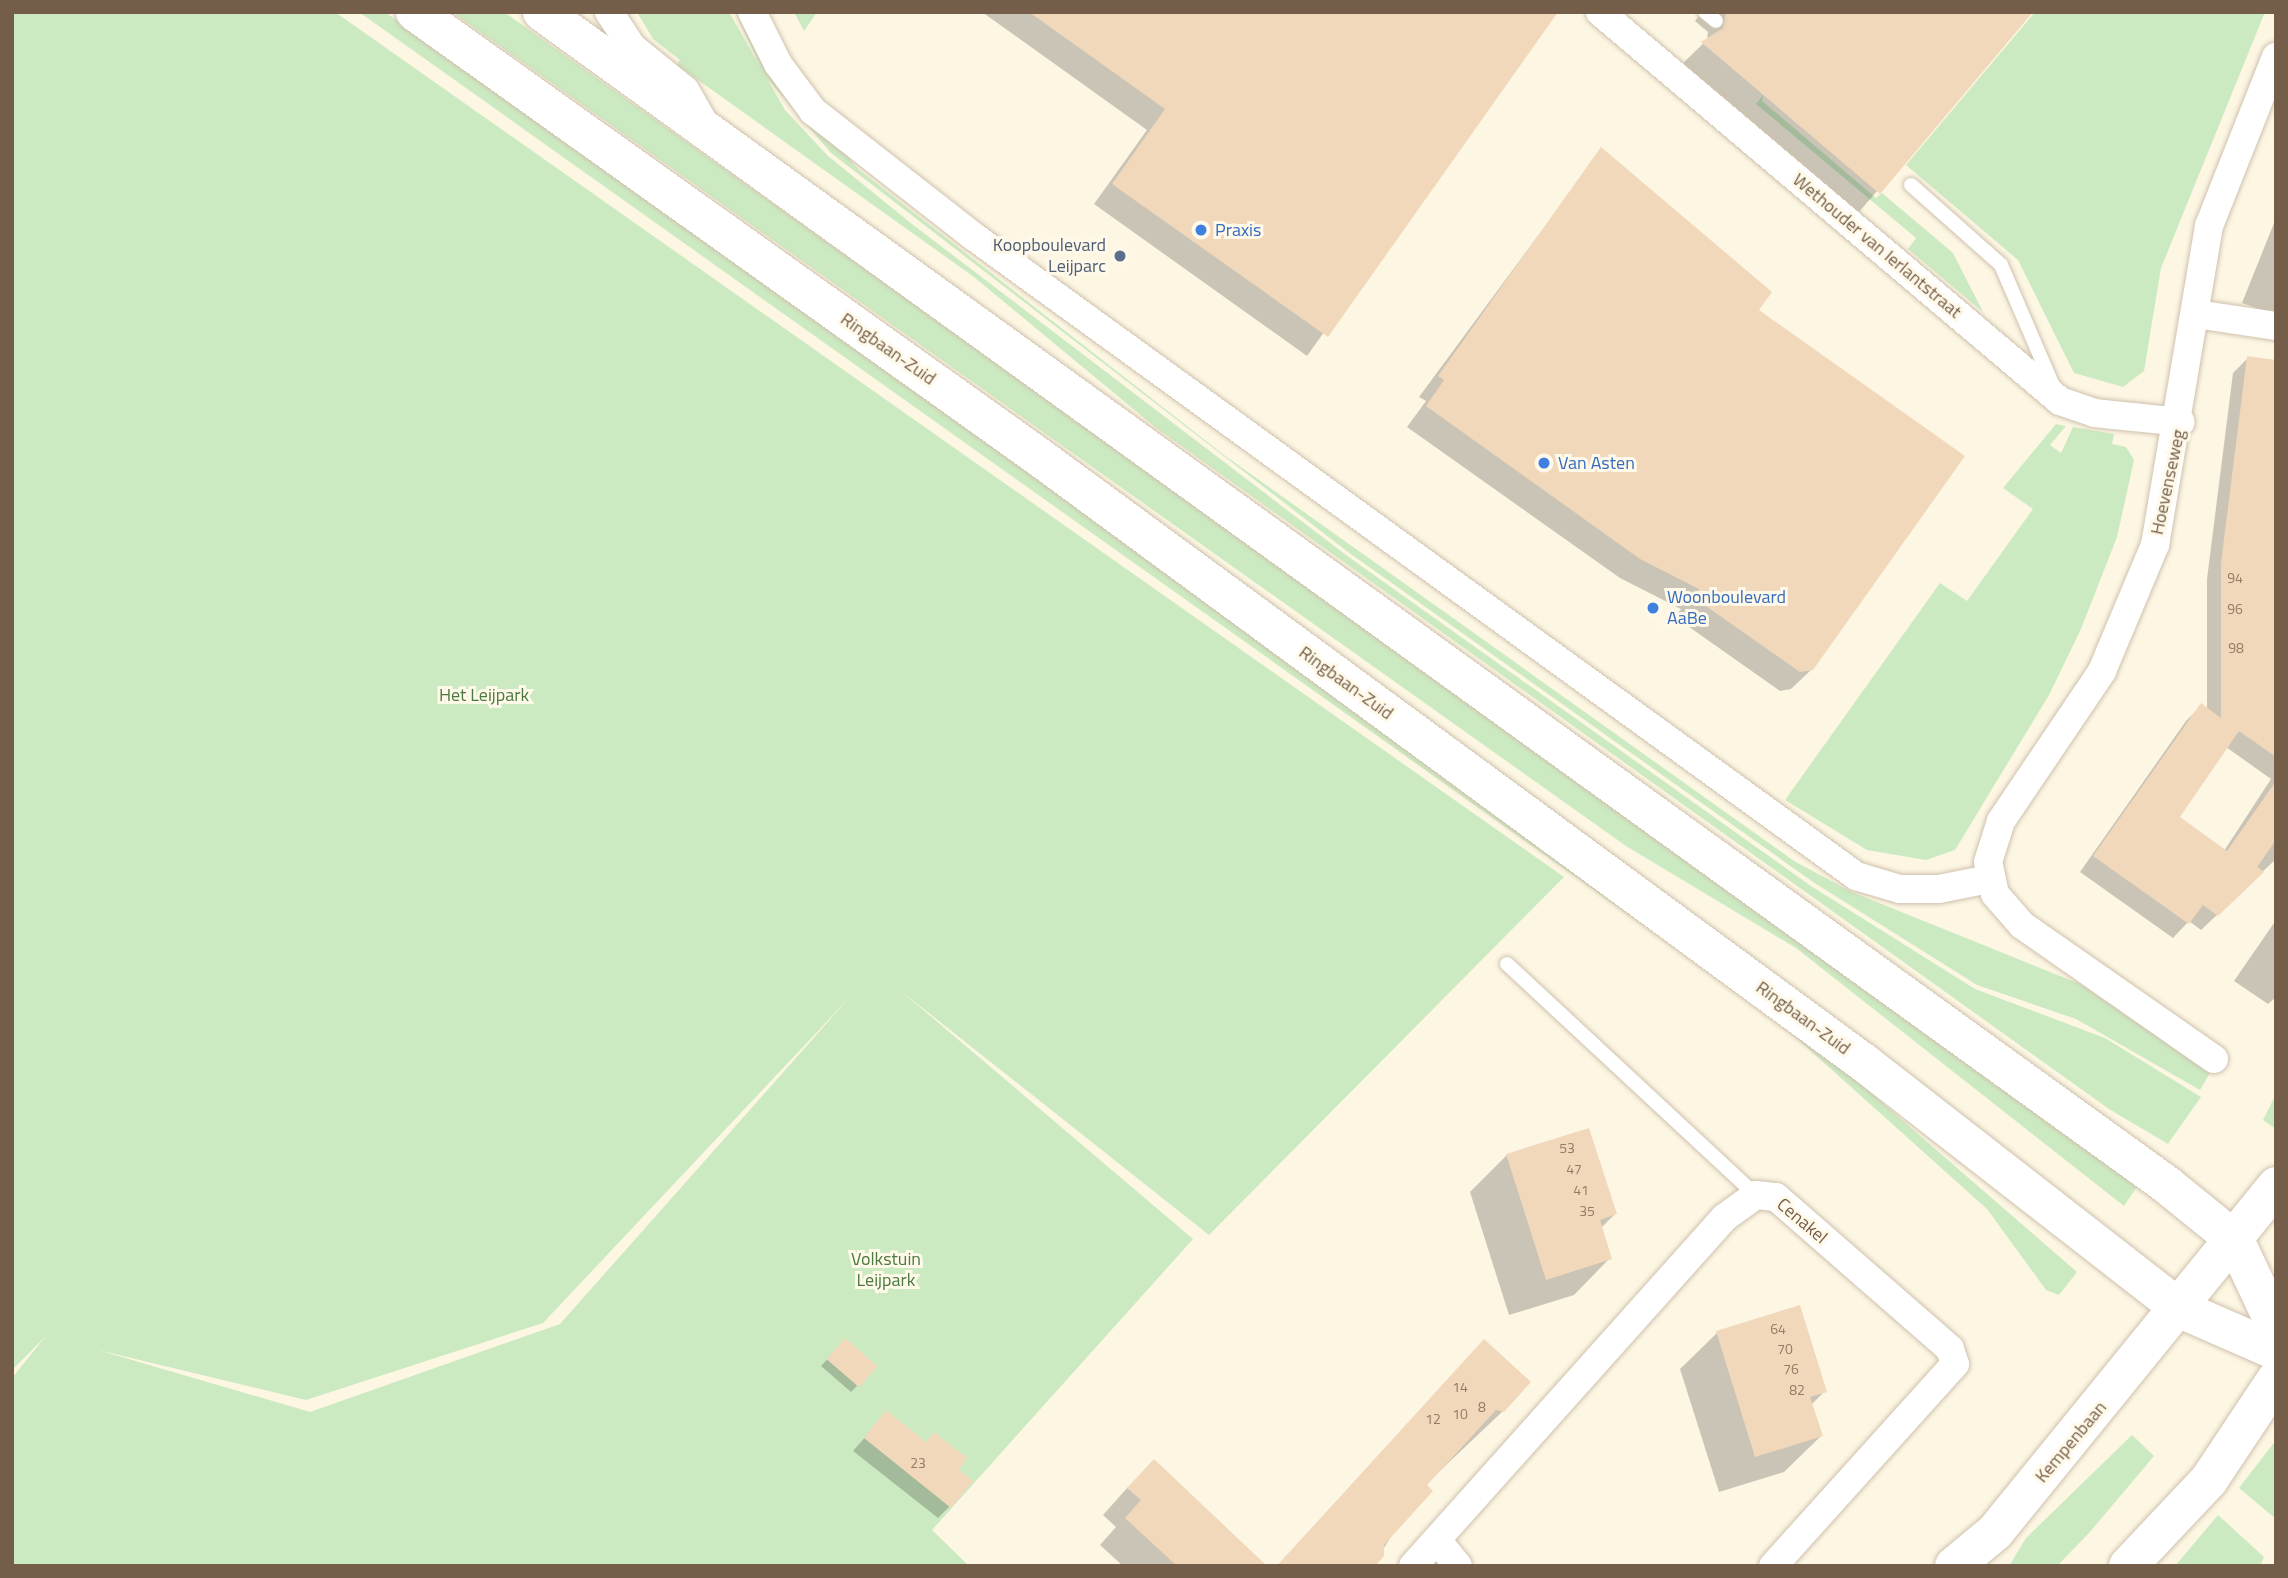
<!DOCTYPE html>
<style>
body{margin:0}
#map{position:relative;width:2288px;height:1578px;overflow:hidden;background:#fcf6e3;font-family:"Titillium Web",sans-serif}
div>[style]{position:absolute}
.green>*{inset:0;background:#cceac2}
.shadow>*{inset:0;background:#0003}
.building>*{inset:0;background:#f1d8bb;transform-origin:0 0}
.roads{filter:drop-shadow(0 0 2px #cfc1ad) drop-shadow(0 0 2px #cfc1ad)}
.lane>*{height:14px;margin:-7px;padding:0 7px;transform-origin:7px;border-radius:7px;background:#fff}
.street>*{height:28px;margin:-14px;padding:0 14px;transform-origin:14px;border-radius:14px;background:#fff}
.secondary>*{height:38px;margin:-19px;padding:0 19px;transform-origin:19px;border-radius:19px;background:#fff}
.dots>*{width:19px;height:19px;translate:-50% -50%;box-sizing:border-box;border:4px solid #fff9e9;border-radius:50%}
span{translate:-50% -50%;white-space:nowrap;text-align:center;line-height:1.15;-webkit-text-stroke:6px #fff9e9;paint-order:stroke}
.number-label{font-size:14px;color:#937c66}
.number-label span{-webkit-text-stroke-width:0}
.shop-label{font-size:18px;color:#366cbe}
.left{translate:0 -50%;text-align:left}
.service-label{font-size:18px;color:#4e5e75}
.right{translate:-100% -50%;text-align:right}
.street-label{font-size:18px;color:#745e49}
.park-label{font-size:18px;color:#4a7a41}
.frame{position:absolute;inset:0;border:14px solid #745e49;pointer-events:none}
</style>
<div id="map">
<div class="green">
<i style="clip-path:polygon(evenodd,12px 12px,335px 12px,1564px 877px,1209px 1235px,901px 991px,1193px 1239px,932px 1530px,969px 1566px,12px 1566px,12px 1378px,45px 1337px,12px 1370px,12px 12px,849px 998px,560px 1324px,310px 1412px,98px 1350px,306px 1400px,543px 1323px,849px 998px)"></i>
<i style="clip-path:polygon(359px 12px,385px 12px,1092px 515px,1834px 1061px,2077px 1272px,2059px 1295px,2046px 1290px,1987px 1209px,1774px 1018px)"></i>
<i style="clip-path:polygon(452px 12px,504px 12px,1960px 1049px,2138px 1185px,2124px 1206px,1796px 948px,1626px 846px)"></i>
<i style="clip-path:polygon(637px 12px,729px 12px,785px 110px,828px 156px,912px 224px,1346px 555px,1811px 886px,1975px 989px,2105px 1038px,2201px 1097px,2172px 1138px,2168px 1144px,2109px 1109px,1155px 427px,974px 277px,677px 65px,680px 60px,653px 39px)"></i>
<i style="clip-path:polygon(735px 12px,758px 51px,858px 169px,1224px 455px,1794px 861px,1852px 892px,2080px 984px,2210px 1073px,2200px 1090px,2076px 1019px,1977px 985px,1813px 882px,1348px 552px,831px 153px,764px 75px)"></i>
<i style="clip-path:polygon(794px 12px,817px 12px,804px 31px)"></i>
<i style="clip-path:polygon(2035px 12px,2265px 12px,2161px 268px,2144px 371px,2123px 387px,2074px 373px,2018px 260px,1906px 165px)"></i>
<i style="clip-path:polygon(1763px 95px,1762px 101px,1876px 198px,1882px 193px,1953px 253px,1983px 312px,1908px 249px,1916px 238px,1756px 104px)"></i>
<i style="clip-path:polygon(2056px 424px,2066px 426px,2050px 445px,2061px 453px,2073px 427px,2114px 434px,2112px 444px,2126px 447px,2134px 460px,2117px 537px,2081px 629px,2049px 695px,1955px 850px,1926px 860px,1867px 850px,1785px 800px,1940px 583px,1967px 601px,2033px 509px,2003px 488px)"></i>
<i style="clip-path:polygon(2276px 1094px,2276px 1129px,2263px 1120px)"></i>
<i style="clip-path:polygon(2132px 1435px,2154px 1456px,2089px 1533px,2057px 1566px,2009px 1566px,2026px 1538px)"></i>
<i style="clip-path:polygon(2276px 1440px,2276px 1519px,2239px 1488px)"></i>
<i style="clip-path:polygon(2218px 1515px,2264px 1557px,2260px 1566px,2175px 1566px)"></i>
</div>
<div class="shadow">
<i style="clip-path:polygon(982px 12px,1553px 12px,1307px 356px,1094px 204px,1147px 130px)"></i>
<i style="clip-path:polygon(1702px 12px,2031px 12px,1859px 212px,1683px 63px,1707px 40px,1708px 32px,1695px 21px)"></i>
<i style="clip-path:polygon(1602px 149px,1756px 311px,1812px 669px,1791px 689px,1780px 691px,1675px 617px,1681px 609px,1620px 578px,1407px 427px,1426px 401px,1419px 397px)"></i>
<i style="clip-path:polygon(2276px 218px,2276px 315px,2242px 303px)"></i>
<i style="clip-path:polygon(evenodd,2248px 358px,2276px 362px,2276px 859px,2201px 930px,2189px 921px,2173px 938px,2080px 872px,2186px 721px,2201px 706px,2207px 710px,2207px 579px,2233px 373px,2248px 358px,2226px 747px,2271px 779px,2224px 851px,2178px 818px,2226px 747px)"></i>
<i style="clip-path:polygon(2276px 920px,2276px 997px,2268px 1004px,2234px 981px)"></i>
<i style="clip-path:polygon(1507px 1155px,1615px 1214px,1601px 1228px,1610px 1258px,1574px 1295px,1509px 1315px,1470px 1192px)"></i>
<i style="clip-path:polygon(1717px 1333px,1825px 1391px,1811px 1405px,1821px 1436px,1784px 1472px,1719px 1492px,1680px 1369px)"></i>
<i style="clip-path:polygon(1484px 1341px,1503px 1411px,1425px 1485px,1372px 1566px,1277px 1566px)"></i>
<i style="clip-path:polygon(839px 1346px,857px 1386px,851px 1392px,821px 1366px)"></i>
<i style="clip-path:polygon(886px 1413px,956px 1470px,950px 1506px,938px 1518px,853px 1451px)"></i>
<i style="clip-path:polygon(1128px 1487px,1265px 1566px,1123px 1566px,1100px 1545px,1116px 1527px,1103px 1515px)"></i>
</div>
<div class="building">
<i style="clip-path:polygon(1029px 12px,1558px 12px,1328px 337px,1112px 184px,1165px 109px)"></i>
<i style="clip-path:polygon(1726px 12px,2033px 12px,1880px 194px,1701px 42px,1723px 28px)"></i>
<i style="clip-path:polygon(1601px 147px,1772px 292px,1759px 310px,1965px 456px,1813px 670px,1800px 672px,1693px 597px,1699px 589px,1640px 559px,1426px 406px,1444px 380px,1438px 376px)"></i>
<i style="clip-path:polygon(2247px 356px,2276px 360px,2276px 757px,2239px 731px,2180px 817px,2227px 851px,2276px 781px,2276px 840px,2257px 867px,2264px 872px,2218px 916px,2203px 905px,2189px 924px,2093px 856px,2201px 703px,2221px 718px,2221px 563px)"></i>
<i style="clip-path:polygon(1589px 1128px,1617px 1214px,1600px 1220px,1612px 1259px,1546px 1280px,1506px 1154px)"></i>
<i style="clip-path:polygon(1800px 1305px,1827px 1392px,1810px 1397px,1823px 1436px,1755px 1457px,1716px 1331px)"></i>
<i style="left:845px;top:1338px;width:43px;height:28px;rotate:41deg"></i>
<i style="clip-path:polygon(1484px 1339px,1531px 1382px,1504px 1412px,1496px 1410px,1427px 1485px,1433px 1491px,1384px 1545px,1384px 1556px,1375px 1566px,1277px 1566px)"></i>
<i style="clip-path:polygon(886px 1410px,926px 1442px,934px 1432px,967px 1458px,959px 1470px,973px 1481px,951px 1508px,864px 1438px)"></i>
<i style="clip-path:polygon(1154px 1459px,1267px 1566px,1177px 1566px,1125px 1518px,1141px 1500px,1127px 1488px)"></i>
</div>
<div class="roads">
<div class="lane">
<i style="left:1705px;top:12px;width:14px;rotate:39deg"></i>
<i style="left:1911px;top:185px;width:120px;rotate:41.6deg"></i>
<i style="left:2001px;top:265px;width:134px;rotate:66.7deg"></i>
<i style="left:1507px;top:964px;width:340px;rotate:42.9deg"></i>
</div>
<div class="street">
<i style="left:609px;top:12px;width:42px;rotate:56.7deg"></i>
<i style="left:632px;top:47px;width:68px;rotate:39.1deg"></i>
<i style="left:685px;top:90px;width:39px;rotate:60deg"></i>
<i style="left:752px;top:12px;width:58px;rotate:63.4deg"></i>
<i style="left:778px;top:64px;width:59px;rotate:53.3deg"></i>
<i style="left:813px;top:111px;width:203px;rotate:38deg"></i>
<i style="left:973px;top:236px;width:1091px;rotate:35.93deg"></i>
<i style="left:1856px;top:876px;width:46px;rotate:16.5deg"></i>
<i style="left:1900px;top:889px;width:39px"></i>
<i style="left:1939px;top:889px;width:51px;rotate:-11.3deg"></i>
<i style="left:1600px;top:12px;width:602px;rotate:40.22deg"></i>
<i style="left:2060px;top:401px;width:36px;rotate:19deg"></i>
<i style="left:2094px;top:413px;width:87px;rotate:5.9deg"></i>
<i style="left:2196px;top:314px;width:81px;rotate:8.5deg"></i>
<i style="left:2214px;top:1059px;width:234px;rotate:-145.1deg"></i>
<i style="left:2022px;top:925px;width:41px;rotate:-131.1deg"></i>
<i style="left:1995px;top:894px;width:33px;rotate:-102deg"></i>
<i style="left:1988px;top:862px;width:43px;rotate:-72.4deg"></i>
<i style="left:2001px;top:821px;width:181px;rotate:-56deg"></i>
<i style="left:2102px;top:671px;width:137px;rotate:-67.2deg"></i>
<i style="left:2155px;top:545px;width:324px;rotate:-80.4deg"></i>
<i style="left:2209px;top:226px;width:182px;rotate:-68.4deg"></i>
<i style="left:1437px;top:1540px;width:33px;rotate:51deg"></i>
<i style="left:1413px;top:1566px;width:467px;rotate:-48.2deg"></i>
<i style="left:1724px;top:1218px;width:39px;rotate:-36deg"></i>
<i style="left:1756px;top:1195px;width:20px;rotate:6deg"></i>
<i style="left:1776px;top:1197px;width:231px;rotate:41.1deg"></i>
<i style="left:1950px;top:1349px;width:16px;rotate:72deg"></i>
<i style="left:1955px;top:1364px;width:272px;rotate:132deg"></i>
</div>
<div class="secondary">
<i style="left:415px;top:12px;width:766px;rotate:35.49deg"></i>
<i style="left:1039px;top:457px;width:1022px;rotate:36.29deg"></i>
<i style="left:1863px;top:1062px;width:402px;rotate:37.9deg"></i>
<i style="left:2180px;top:1309px;width:105px;rotate:23.6deg"></i>
<i style="left:542px;top:12px;width:2004px;rotate:35.82deg"></i>
<i style="left:2167px;top:1185px;width:87px;rotate:39deg"></i>
<i style="left:2235px;top:1240px;width:96px;rotate:64.8deg"></i>
<i style="left:1954px;top:1566px;width:53px;rotate:-39.7deg"></i>
<i style="left:1995px;top:1532px;width:446px;rotate:-50.9deg"></i>
<i style="left:2128px;top:1566px;width:118px;rotate:-46.7deg"></i>
<i style="left:2209px;top:1480px;width:121px;rotate:-56.4deg"></i>
</div>
</div>
<div class="dots">
<i style="left:1201px;top:230px;background:#3f7fe0"></i>
<i style="left:1120px;top:256px;background:#5c6f8a"></i>
<i style="left:1544px;top:463px;background:#3f7fe0"></i>
<i style="left:1653px;top:608px;background:#3f7fe0"></i>
</div>
<div class="number-label">
<span style="left:2235px;top:578px">94</span>
<span style="left:2235px;top:609px">96</span>
<span style="left:2236px;top:648px">98</span>
<span style="left:1567px;top:1148px">53</span>
<span style="left:1574px;top:1169px">47</span>
<span style="left:1581px;top:1190px">41</span>
<span style="left:1587px;top:1211px">35</span>
<span style="left:1778px;top:1329px">64</span>
<span style="left:1785px;top:1349px">70</span>
<span style="left:1791px;top:1369px">76</span>
<span style="left:1460px;top:1387px">14</span>
<span style="left:1797px;top:1390px">82</span>
<span style="left:1482px;top:1407px">8</span>
<span style="left:1460px;top:1414px">10</span>
<span style="left:1433px;top:1419px">12</span>
<span style="left:918px;top:1463px">23</span>
</div>
<div class="shop-label">
<span class="left" style="left:1215px;top:230px">Praxis</span>
<span class="left" style="left:1558px;top:463px">Van Asten</span>
<span class="left" style="left:1667px;top:608px">Woonboulevard<br>AaBe</span>
</div>
<div class="service-label">
<span class="right" style="left:1106px;top:256px">Koopboulevard<br>Leijparc</span>
</div>
<div class="street-label">
<span style="left:1877px;top:246px;rotate:40deg">Wethouder van Ierlantstraat</span>
<span style="left:888px;top:349px;rotate:35deg">Ringbaan-Zuid</span>
<span style="left:2168px;top:482px;rotate:-78deg">Hoevenseweg</span>
<span style="left:1346px;top:683px;rotate:36deg">Ringbaan-Zuid</span>
<span style="left:1803px;top:1018px;rotate:36deg">Ringbaan-Zuid</span>
<span style="left:1802px;top:1221px;rotate:40deg">Cenakel</span>
<span style="left:2071px;top:1442px;rotate:-50deg">Kempenbaan</span>
</div>
<div class="park-label">
<span style="left:484px;top:695px">Het Leijpark</span>
<span style="left:886px;top:1270px">Volkstuin<br>Leijpark</span>
</div>
<div class="frame"></div>
</div>
